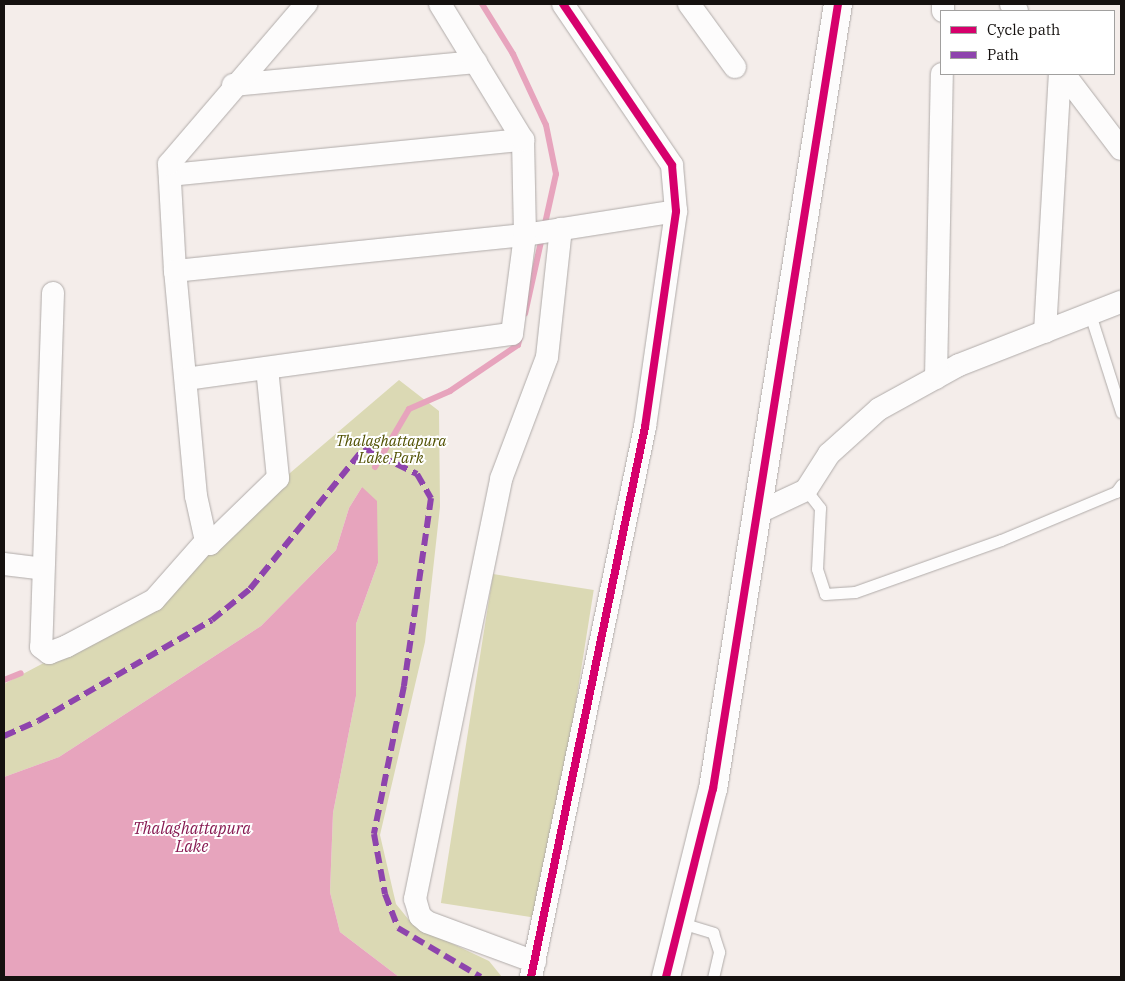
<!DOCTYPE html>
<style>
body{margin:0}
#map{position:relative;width:1125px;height:981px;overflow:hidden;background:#f4edea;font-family:"IBM Plex Serif",serif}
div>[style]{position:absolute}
.green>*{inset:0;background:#dbd9b4;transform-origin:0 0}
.water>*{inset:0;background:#e7a4bd}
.stream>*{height:6px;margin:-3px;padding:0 3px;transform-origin:3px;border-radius:3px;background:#e7a4bd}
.roads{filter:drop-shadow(0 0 1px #b0aba9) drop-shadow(0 0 1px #b0aba9)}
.lane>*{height:11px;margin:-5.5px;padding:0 5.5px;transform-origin:5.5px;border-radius:5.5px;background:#fdfcfc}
.street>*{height:22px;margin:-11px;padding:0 11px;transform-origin:11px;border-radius:11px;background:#fdfcfc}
.secondary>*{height:28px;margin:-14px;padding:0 14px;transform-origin:14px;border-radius:14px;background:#fdfcfc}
.quiet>*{height:6px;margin-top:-3px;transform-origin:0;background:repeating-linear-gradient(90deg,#8e44ad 0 12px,transparent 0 18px)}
.cycleway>*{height:8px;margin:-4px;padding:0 4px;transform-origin:4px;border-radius:4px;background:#d6006c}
span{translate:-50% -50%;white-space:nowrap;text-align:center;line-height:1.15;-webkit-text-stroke:4px #fff;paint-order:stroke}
.park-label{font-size:15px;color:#505000;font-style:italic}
.water-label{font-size:16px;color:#871a52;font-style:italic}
.frame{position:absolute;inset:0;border:5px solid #15110f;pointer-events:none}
.legend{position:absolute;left:940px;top:10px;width:175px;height:65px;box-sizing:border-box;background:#fff;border:1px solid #a1a09f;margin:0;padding:6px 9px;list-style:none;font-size:15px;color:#15110f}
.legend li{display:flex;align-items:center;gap:10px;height:25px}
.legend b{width:25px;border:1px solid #a1a09f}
</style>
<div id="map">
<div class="green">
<i style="clip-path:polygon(399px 380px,439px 411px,440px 507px,425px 642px,380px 835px,396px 904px,413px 925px,489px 961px,502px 977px,399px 977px,340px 932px,330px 892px,333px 813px,356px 696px,356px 624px,378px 563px,362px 487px,349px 508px,336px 550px,261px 626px,59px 757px,4px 777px,4px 684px,157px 603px,290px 473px)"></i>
<i style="left:493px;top:574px;width:102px;height:333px;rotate:9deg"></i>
</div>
<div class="water">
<i style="clip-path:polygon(362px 487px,377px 501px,378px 563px,356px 624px,356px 696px,333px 813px,330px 892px,340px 932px,399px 977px,4px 977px,4px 777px,59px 757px,261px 626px,336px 550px,349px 508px)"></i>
</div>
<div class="stream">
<i style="left:482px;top:4px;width:59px;rotate:58.2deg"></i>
<i style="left:513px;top:54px;width:78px;rotate:65.1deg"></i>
<i style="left:546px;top:125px;width:50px;rotate:78.5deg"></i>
<i style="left:556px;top:174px;width:143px;rotate:102.5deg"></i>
<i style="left:375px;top:467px;width:67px;rotate:-59.6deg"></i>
<i style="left:409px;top:409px;width:45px;rotate:-23.7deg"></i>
<i style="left:450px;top:391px;width:82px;rotate:-34.1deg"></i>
<i style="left:518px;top:345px;width:9px;rotate:-77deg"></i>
<i style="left:4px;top:680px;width:18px;rotate:-22deg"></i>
</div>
<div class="roads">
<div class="lane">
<i style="left:1090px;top:314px;width:103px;rotate:72.4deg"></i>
<i style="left:806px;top:490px;width:23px;rotate:52deg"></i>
<i style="left:820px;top:508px;width:61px;rotate:92.8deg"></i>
<i style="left:817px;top:569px;width:26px;rotate:72deg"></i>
<i style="left:825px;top:594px;width:30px;rotate:-4deg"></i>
<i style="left:855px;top:592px;width:155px;rotate:-19.6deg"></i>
<i style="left:1001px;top:540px;width:125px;rotate:-22.7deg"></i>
<i style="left:1116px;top:492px;width:9px;rotate:-54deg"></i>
<i style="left:678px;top:922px;width:37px;rotate:17deg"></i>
<i style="left:713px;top:933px;width:20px;rotate:72deg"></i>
<i style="left:719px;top:952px;width:26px;rotate:103deg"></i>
</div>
<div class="street">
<i style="left:689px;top:4px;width:78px;rotate:53.9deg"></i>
<i style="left:1011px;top:4px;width:9px;rotate:49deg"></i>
<i style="left:943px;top:11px;width:7px;rotate:-90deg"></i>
<i style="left:1064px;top:74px;width:94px;rotate:52.8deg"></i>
<i style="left:233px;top:85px;width:244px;rotate:-5.4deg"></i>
<i style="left:170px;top:175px;width:355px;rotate:-5.7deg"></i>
<i style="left:175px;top:271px;width:107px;rotate:-93.2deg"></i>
<i style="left:169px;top:164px;width:211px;rotate:-49.4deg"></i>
<i style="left:53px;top:293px;width:354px;rotate:91.9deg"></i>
<i style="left:41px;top:647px;width:10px;rotate:37deg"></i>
<i style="left:49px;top:653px;width:19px;rotate:-21deg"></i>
<i style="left:67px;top:646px;width:98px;rotate:-27.9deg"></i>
<i style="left:154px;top:600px;width:79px;rotate:-48.6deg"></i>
<i style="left:1045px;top:332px;width:258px;rotate:-86.7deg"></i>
<i style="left:267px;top:368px;width:111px;rotate:84.3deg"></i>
<i style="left:278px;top:478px;width:95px;rotate:135.9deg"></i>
<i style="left:210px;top:544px;width:5px;rotate:-143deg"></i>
<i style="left:206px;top:541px;width:46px;rotate:-102.5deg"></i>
<i style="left:196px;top:496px;width:226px;rotate:-95.3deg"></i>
<i style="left:175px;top:271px;width:352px;rotate:-5.9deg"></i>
<i style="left:525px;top:235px;width:153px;rotate:-9deg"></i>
<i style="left:936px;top:378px;width:304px;rotate:-88.9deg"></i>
<i style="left:186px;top:379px;width:329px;rotate:-7.9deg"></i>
<i style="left:512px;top:334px;width:100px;rotate:-82.5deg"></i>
<i style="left:525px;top:235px;width:95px;rotate:-91.2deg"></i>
<i style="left:523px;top:140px;width:159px;rotate:-121.4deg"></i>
<i style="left:757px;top:513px;width:54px;rotate:-25.1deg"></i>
<i style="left:806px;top:490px;width:43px;rotate:-57.4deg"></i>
<i style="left:829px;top:454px;width:67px;rotate:-42deg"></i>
<i style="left:879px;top:409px;width:91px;rotate:-28.8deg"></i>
<i style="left:959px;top:365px;width:174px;rotate:-21.3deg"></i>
<i style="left:4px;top:564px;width:38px;rotate:7deg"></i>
<i style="left:535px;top:962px;width:115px;rotate:-159.7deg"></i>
<i style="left:427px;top:922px;width:9px;rotate:-139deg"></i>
<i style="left:420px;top:916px;width:18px;rotate:-106deg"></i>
<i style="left:415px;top:899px;width:429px;rotate:-78.4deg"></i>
<i style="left:501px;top:479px;width:130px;rotate:-69.3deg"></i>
<i style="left:547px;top:357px;width:129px;rotate:-83.8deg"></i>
<i style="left:531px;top:977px;width:562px;rotate:-78.29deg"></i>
<i style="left:645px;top:427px;width:218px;rotate:-81.8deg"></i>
<i style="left:676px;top:211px;width:46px;rotate:-95deg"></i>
<i style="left:672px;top:165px;width:194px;rotate:-124.1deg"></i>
</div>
<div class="secondary">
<i style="left:666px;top:977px;width:194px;rotate:-76deg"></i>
<i style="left:713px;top:789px;width:795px;rotate:-80.95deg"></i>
</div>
</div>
<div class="quiet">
<i style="left:4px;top:736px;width:37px;rotate:-24deg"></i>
<i style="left:38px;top:721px;width:201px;rotate:-30.1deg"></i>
<i style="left:212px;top:620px;width:49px;rotate:-39.2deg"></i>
<i style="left:250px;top:589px;width:181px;rotate:-51deg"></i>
<i style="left:364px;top:448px;width:59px;rotate:26.1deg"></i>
<i style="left:417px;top:474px;width:28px;rotate:60deg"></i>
<i style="left:431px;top:498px;width:190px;rotate:98.2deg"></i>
<i style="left:404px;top:686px;width:151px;rotate:101.5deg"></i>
<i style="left:374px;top:834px;width:61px;rotate:79.6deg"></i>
<i style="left:385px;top:894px;width:36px;rotate:69deg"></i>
<i style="left:398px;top:928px;width:96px;rotate:30.6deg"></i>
</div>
<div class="cycleway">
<i style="left:531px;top:977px;width:562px;rotate:-78.29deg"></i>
<i style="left:645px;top:427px;width:218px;rotate:-81.8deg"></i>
<i style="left:676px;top:211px;width:46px;rotate:-95deg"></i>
<i style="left:672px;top:165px;width:194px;rotate:-124.1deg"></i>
<i style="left:666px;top:977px;width:194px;rotate:-76deg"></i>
<i style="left:713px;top:789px;width:795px;rotate:-80.95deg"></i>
</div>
<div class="park-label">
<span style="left:391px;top:449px">Thalaghattapura<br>Lake Park</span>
</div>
<div class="water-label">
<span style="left:192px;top:837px">Thalaghattapura<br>Lake</span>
</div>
<div class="frame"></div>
<ul class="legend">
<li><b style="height:6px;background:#d6006c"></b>Cycle path</li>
<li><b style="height:6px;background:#8e44ad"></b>Path</li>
</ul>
</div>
